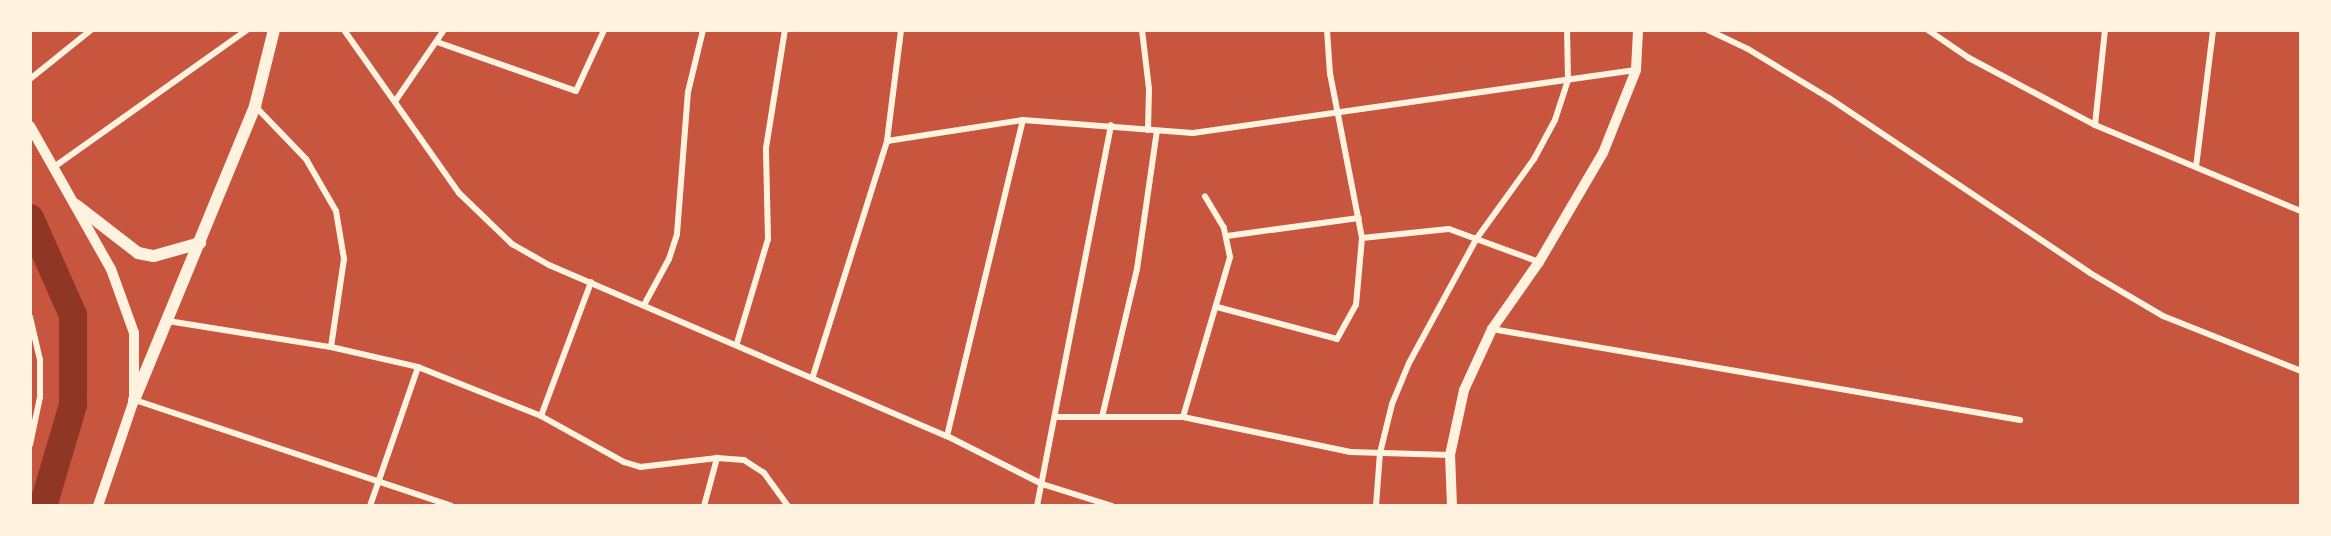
<!DOCTYPE html>
<style>
body{margin:0}
#map{position:relative;width:2331px;height:536px;overflow:hidden;background:#c8553d;font-family:"Fira Sans",sans-serif}
div>[style]{position:absolute}
.canal>*{height:28px;margin:-14px;padding:0 14px;transform-origin:14px;border-radius:14px;background:#8f3625}
.minor>*{height:6px;margin:-3px;padding:0 3px;transform-origin:3px;border-radius:3px;background:#fff3e0}
.tertiary>*{height:10px;margin:-5px;padding:0 5px;transform-origin:5px;border-radius:5px;background:#fff3e0}
.secondary>*{height:12px;margin:-6px;padding:0 6px;transform-origin:6px;border-radius:6px;background:#fff3e0}
span{translate:-50% -50%;white-space:nowrap;text-align:center;line-height:1.15;-webkit-text-stroke:6px #fff3e0;paint-order:stroke}
.frame{position:absolute;inset:0;border:32px solid #fff3e0;pointer-events:none}
</style>
<div id="map">
<div class="canal">
<i style="left:30px;top:218px;width:106px;rotate:66.1deg"></i>
<i style="left:73px;top:315px;width:90px;rotate:90deg"></i>
<i style="left:73px;top:405px;width:105px;rotate:106.5deg"></i>
</div>
<div class="minor">
<i style="left:344px;top:30px;width:199px;rotate:54.8deg"></i>
<i style="left:459px;top:193px;width:74px;rotate:43.9deg"></i>
<i style="left:512px;top:244px;width:43px;rotate:29.6deg"></i>
<i style="left:549px;top:265px;width:433px;rotate:23.3deg"></i>
<i style="left:947px;top:436px;width:106px;rotate:26.8deg"></i>
<i style="left:1042px;top:484px;width:73px;rotate:17.4deg"></i>
<i style="left:1142px;top:30px;width:59px;rotate:83.2deg"></i>
<i style="left:1149px;top:89px;width:41px;rotate:91.4deg"></i>
<i style="left:1708px;top:30px;width:44px;rotate:25.4deg"></i>
<i style="left:1748px;top:49px;width:95px;rotate:31.2deg"></i>
<i style="left:1829px;top:98px;width:314px;rotate:33.8deg"></i>
<i style="left:2090px;top:273px;width:85px;rotate:30.5deg"></i>
<i style="left:2163px;top:316px;width:149px;rotate:21.7deg"></i>
<i style="left:1928px;top:30px;width:50px;rotate:34.3deg"></i>
<i style="left:1969px;top:58px;width:143px;rotate:28deg"></i>
<i style="left:2095px;top:125px;width:223px;rotate:22.7deg"></i>
<i style="left:437px;top:42px;width:147px;rotate:19.4deg"></i>
<i style="left:576px;top:91px;width:67px;rotate:-65.3deg"></i>
<i style="left:30px;top:79px;width:78px;rotate:-38.8deg"></i>
<i style="left:396px;top:100px;width:85px;rotate:-55.6deg"></i>
<i style="left:255px;top:106px;width:74px;rotate:46.1deg"></i>
<i style="left:306px;top:159px;width:60px;rotate:60deg"></i>
<i style="left:336px;top:211px;width:49px;rotate:80.5deg"></i>
<i style="left:344px;top:259px;width:89px;rotate:98.4deg"></i>
<i style="left:2095px;top:125px;width:96px;rotate:-84deg"></i>
<i style="left:887px;top:141px;width:138px;rotate:-8.8deg"></i>
<i style="left:1023px;top:120px;width:170px;rotate:4.4deg"></i>
<i style="left:1193px;top:133px;width:447px;rotate:-8.1deg"></i>
<i style="left:54px;top:167px;width:237px;rotate:-35.4deg"></i>
<i style="left:2196px;top:167px;width:138px;rotate:-82.9deg"></i>
<i style="left:1227px;top:236px;width:133px;rotate:-7.8deg"></i>
<i style="left:1362px;top:238px;width:87px;rotate:-5.9deg"></i>
<i style="left:1449px;top:229px;width:96px;rotate:20.1deg"></i>
<i style="left:644px;top:305px;width:52px;rotate:-61.5deg"></i>
<i style="left:669px;top:259px;width:26px;rotate:-72deg"></i>
<i style="left:677px;top:234px;width:142px;rotate:-85.6deg"></i>
<i style="left:688px;top:92px;width:64px;rotate:-76.4deg"></i>
<i style="left:1217px;top:307px;width:124px;rotate:14.9deg"></i>
<i style="left:1337px;top:339px;width:39px;rotate:-61deg"></i>
<i style="left:1356px;top:305px;width:67px;rotate:-84.9deg"></i>
<i style="left:1362px;top:238px;width:167px;rotate:-101deg"></i>
<i style="left:1330px;top:74px;width:44px;rotate:-93.9deg"></i>
<i style="left:30px;top:317px;width:44px;rotate:76.9deg"></i>
<i style="left:40px;top:360px;width:37px;rotate:90deg"></i>
<i style="left:40px;top:397px;width:49px;rotate:101.8deg"></i>
<i style="left:168px;top:321px;width:165px;rotate:9.1deg"></i>
<i style="left:331px;top:347px;width:89px;rotate:12.9deg"></i>
<i style="left:418px;top:367px;width:132px;rotate:21.7deg"></i>
<i style="left:541px;top:416px;width:95px;rotate:29deg"></i>
<i style="left:624px;top:462px;width:17px;rotate:17deg"></i>
<i style="left:640px;top:467px;width:78px;rotate:-6.7deg"></i>
<i style="left:717px;top:458px;width:27px;rotate:4deg"></i>
<i style="left:744px;top:460px;width:24px;rotate:33deg"></i>
<i style="left:764px;top:473px;width:41px;rotate:54deg"></i>
<i style="left:1492px;top:329px;width:536px;rotate:9.78deg"></i>
<i style="left:737px;top:343px;width:109px;rotate:-73.4deg"></i>
<i style="left:768px;top:239px;width:91px;rotate:-91.3deg"></i>
<i style="left:766px;top:148px;width:120px;rotate:-80.9deg"></i>
<i style="left:813px;top:376px;width:246px;rotate:-72.5deg"></i>
<i style="left:887px;top:141px;width:112px;rotate:-82.8deg"></i>
<i style="left:135px;top:400px;width:333px;rotate:18.5deg"></i>
<i style="left:541px;top:416px;width:143px;rotate:-69.5deg"></i>
<i style="left:1055px;top:417px;width:128px"></i>
<i style="left:1183px;top:417px;width:171px;rotate:11.8deg"></i>
<i style="left:1350px;top:452px;width:100px;rotate:1.7deg"></i>
<i style="left:1102px;top:417px;width:152px;rotate:-76.7deg"></i>
<i style="left:1137px;top:269px;width:139px;rotate:-81.8deg"></i>
<i style="left:1183px;top:417px;width:167px;rotate:-73.6deg"></i>
<i style="left:1230px;top:257px;width:30px;rotate:-102deg"></i>
<i style="left:1224px;top:228px;width:37px;rotate:-121deg"></i>
<i style="left:947px;top:436px;width:325px;rotate:-76.5deg"></i>
<i style="left:370px;top:506px;width:147px;rotate:-70.9deg"></i>
<i style="left:704px;top:506px;width:50px;rotate:-74.8deg"></i>
<i style="left:1037px;top:506px;width:388px;rotate:-79deg"></i>
<i style="left:1376px;top:506px;width:53px;rotate:-85.7deg"></i>
<i style="left:1380px;top:453px;width:50px;rotate:-76.2deg"></i>
<i style="left:1392px;top:404px;width:44px;rotate:-67.5deg"></i>
<i style="left:1409px;top:363px;width:142px;rotate:-61.5deg"></i>
<i style="left:1477px;top:238px;width:97px;rotate:-54.2deg"></i>
<i style="left:1534px;top:159px;width:44px;rotate:-61.7deg"></i>
<i style="left:1555px;top:120px;width:42px;rotate:-72deg"></i>
<i style="left:1568px;top:80px;width:50px;rotate:-91.1deg"></i>
</div>
<div class="tertiary">
<i style="left:30px;top:126px;width:164px;rotate:60.5deg"></i>
<i style="left:111px;top:269px;width:68px;rotate:70.2deg"></i>
<i style="left:134px;top:333px;width:67px;rotate:90deg"></i>
<i style="left:134px;top:400px;width:112px;rotate:108.8deg"></i>
<i style="left:1452px;top:506px;width:51px;rotate:-92.2deg"></i>
<i style="left:1450px;top:455px;width:66px;rotate:-77.8deg"></i>
<i style="left:1464px;top:390px;width:67px;rotate:-65.3deg"></i>
<i style="left:1492px;top:329px;width:82px;rotate:-55deg"></i>
<i style="left:1539px;top:262px;width:126px;rotate:-59.6deg"></i>
<i style="left:1603px;top:153px;width:89px;rotate:-68.3deg"></i>
<i style="left:1636px;top:70px;width:40px;rotate:-87.1deg"></i>
</div>
<div class="secondary">
<i style="left:76px;top:205px;width:78px;rotate:37.7deg"></i>
<i style="left:138px;top:253px;width:16px;rotate:11deg"></i>
<i style="left:154px;top:256px;width:48px;rotate:-15.8deg"></i>
<i style="left:134px;top:400px;width:318px;rotate:-67.6deg"></i>
<i style="left:255px;top:106px;width:78px;rotate:-76deg"></i>
</div>
<div class="frame"></div>
</div>
